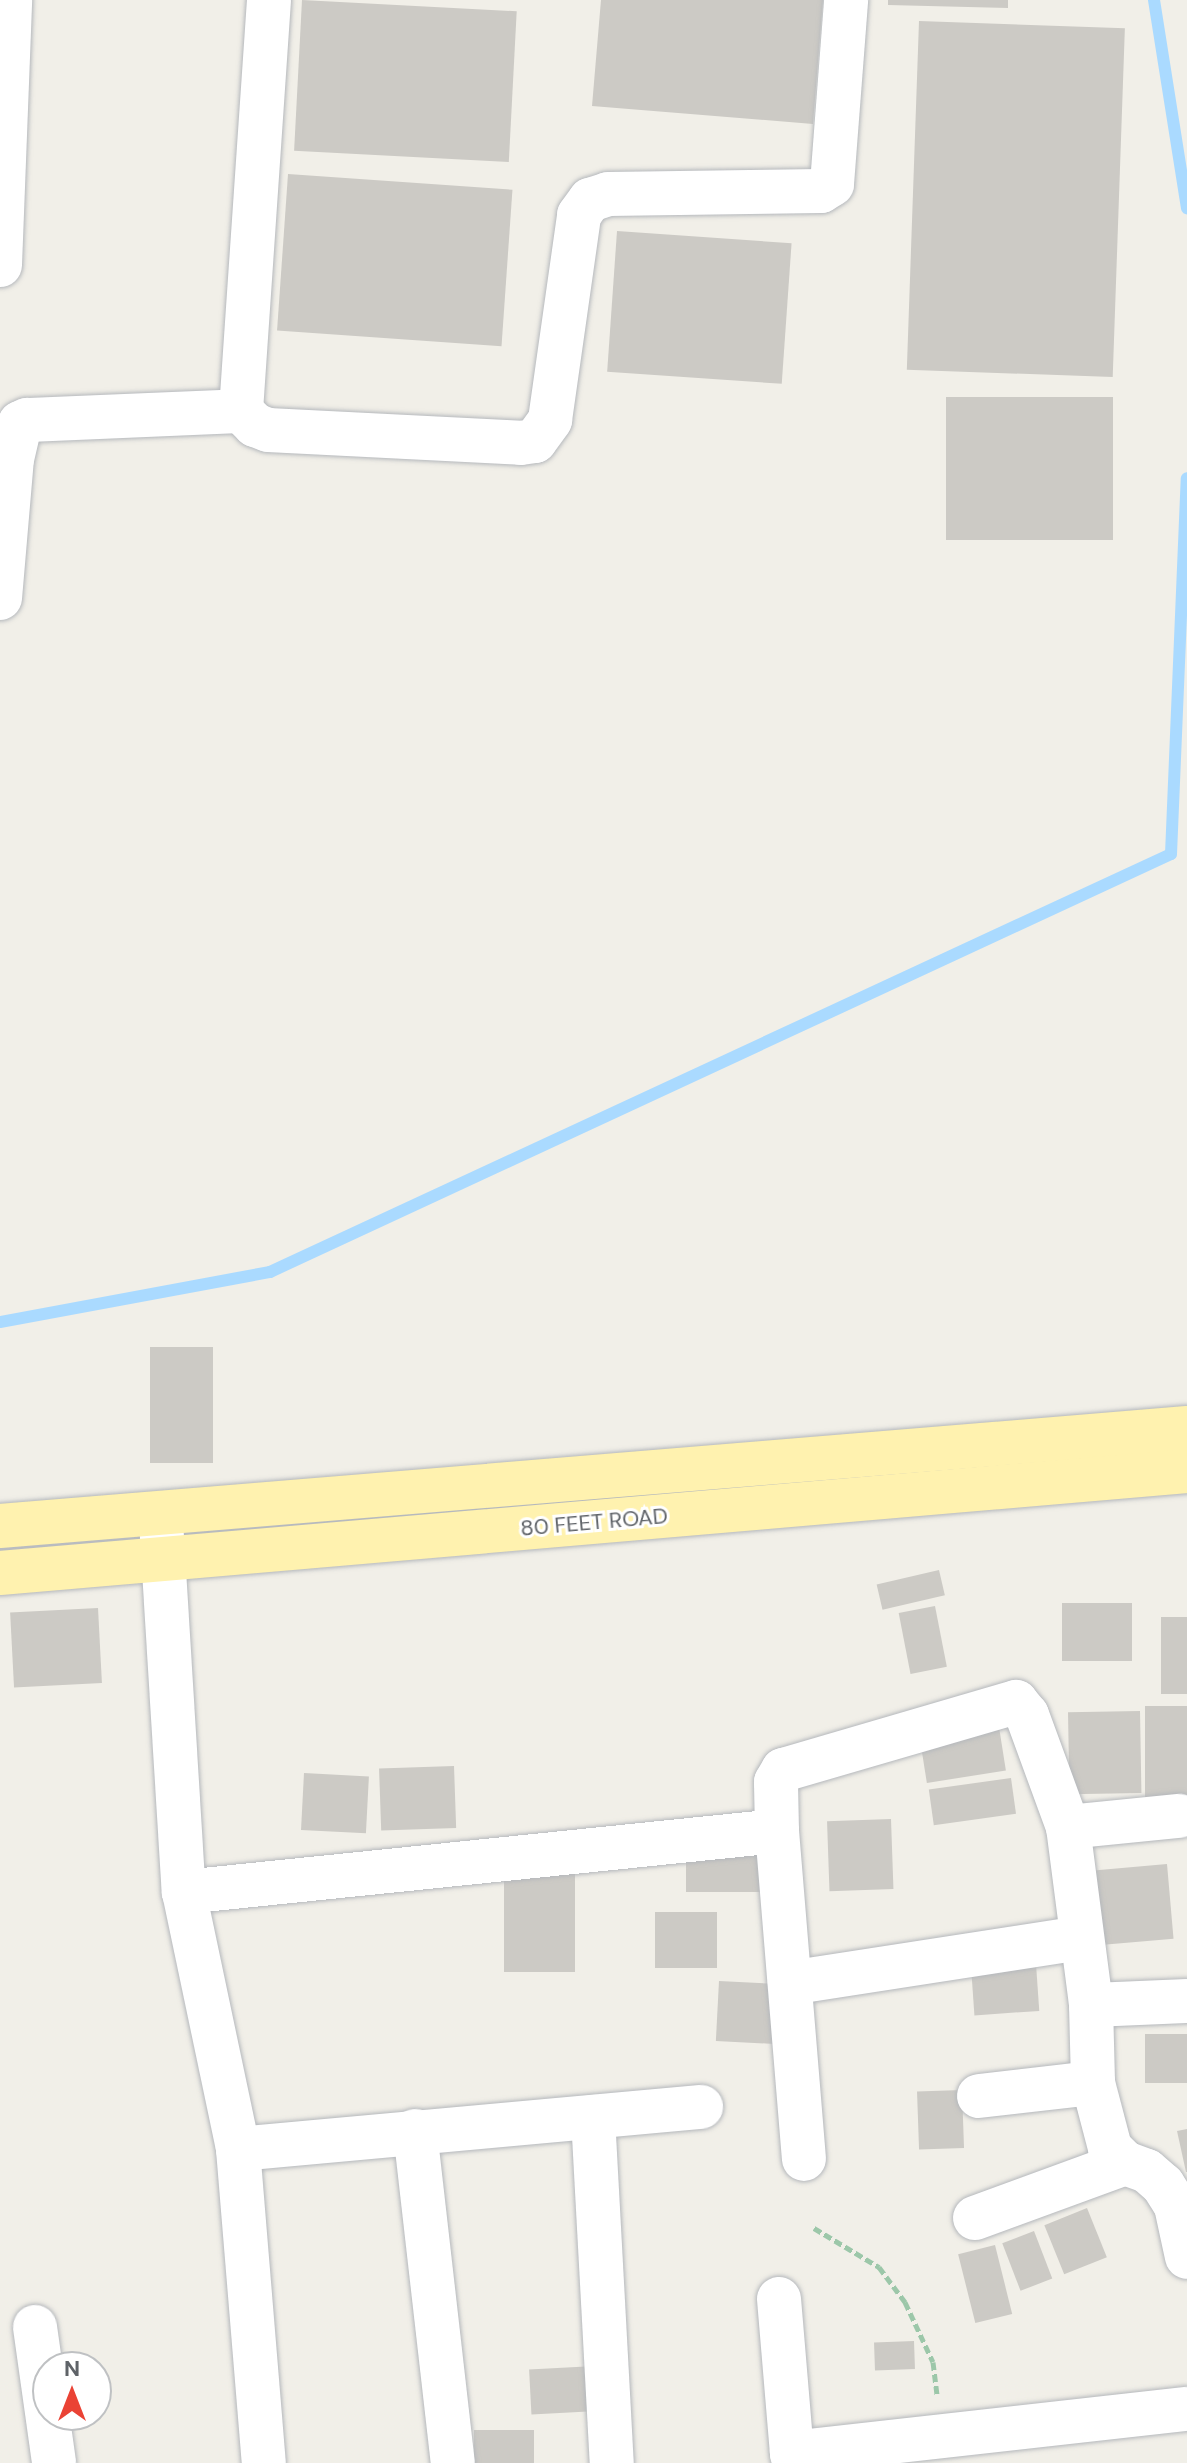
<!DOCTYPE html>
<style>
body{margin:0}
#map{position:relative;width:1187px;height:2463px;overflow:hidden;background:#f1efe8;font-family:"DM Sans",sans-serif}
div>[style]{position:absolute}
.stream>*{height:12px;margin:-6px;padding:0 6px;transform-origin:6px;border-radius:6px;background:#aadaff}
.building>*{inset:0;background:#cccac5;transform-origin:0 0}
.path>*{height:5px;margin-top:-2.5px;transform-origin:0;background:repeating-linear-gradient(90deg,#9cc7a9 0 8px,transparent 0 12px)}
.roads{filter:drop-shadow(0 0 2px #b5b8bc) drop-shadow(0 0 2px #b5b8bc)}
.minor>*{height:44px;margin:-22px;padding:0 22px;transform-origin:22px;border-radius:22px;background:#fff}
.major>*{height:44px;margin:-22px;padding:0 22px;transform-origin:22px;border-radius:22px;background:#fff2af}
span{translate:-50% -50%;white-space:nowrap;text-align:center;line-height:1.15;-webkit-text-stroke:6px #fff;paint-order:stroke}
.street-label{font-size:22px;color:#5f6368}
.north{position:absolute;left:32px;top:2351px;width:80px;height:80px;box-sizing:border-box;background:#fff;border:2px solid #bfc1c3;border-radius:50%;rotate:0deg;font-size:22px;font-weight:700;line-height:32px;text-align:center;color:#5f6368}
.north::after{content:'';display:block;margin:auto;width:28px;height:36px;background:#ea4335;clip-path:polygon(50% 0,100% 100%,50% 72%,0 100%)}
</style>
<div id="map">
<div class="stream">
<i style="left:1154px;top:0;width:211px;rotate:81deg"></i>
<i style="left:0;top:1322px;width:275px;rotate:-10.5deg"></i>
<i style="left:270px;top:1272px;width:993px;rotate:-24.89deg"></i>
<i style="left:1171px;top:854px;width:376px;rotate:-87.6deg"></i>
</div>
<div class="building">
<i style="left:302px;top:0;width:215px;height:151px;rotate:3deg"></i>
<i style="clip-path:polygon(601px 0,823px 0,813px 124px,592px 106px)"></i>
<i style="clip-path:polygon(888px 0,1008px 0,1008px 8px,888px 5px)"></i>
<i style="left:919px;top:21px;width:206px;height:349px;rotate:2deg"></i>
<i style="left:288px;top:174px;width:225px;height:157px;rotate:4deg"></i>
<i style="left:617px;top:231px;width:175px;height:141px;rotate:4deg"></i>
<i style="left:946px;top:397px;width:167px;height:143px"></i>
<i style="left:150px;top:1347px;width:63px;height:116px"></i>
<i style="left:939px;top:1570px;width:26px;height:64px;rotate:77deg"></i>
<i style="left:1062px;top:1603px;width:70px;height:58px"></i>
<i style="left:935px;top:1606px;width:62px;height:37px;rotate:79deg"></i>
<i style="left:98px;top:1608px;width:75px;height:88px;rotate:87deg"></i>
<i style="left:1161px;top:1617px;width:26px;height:77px"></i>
<i style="left:1187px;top:1706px;width:100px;height:42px;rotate:90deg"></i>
<i style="left:1140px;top:1711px;width:82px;height:72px;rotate:89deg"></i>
<i style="left:999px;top:1727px;width:44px;height:80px;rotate:81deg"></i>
<i style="left:454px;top:1766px;width:62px;height:75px;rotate:88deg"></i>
<i style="left:304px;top:1773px;width:65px;height:57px;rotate:3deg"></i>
<i style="left:1011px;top:1778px;width:36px;height:83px;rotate:82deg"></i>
<i style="left:891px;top:1819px;width:70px;height:64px;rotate:88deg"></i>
<i style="left:686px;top:1851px;width:78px;height:41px"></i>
<i style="left:504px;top:1862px;width:71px;height:110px"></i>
<i style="left:1167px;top:1864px;width:75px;height:82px;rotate:85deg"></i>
<i style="left:655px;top:1912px;width:62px;height:56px"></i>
<i style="left:1036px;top:1964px;width:47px;height:65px;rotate:86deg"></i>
<i style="left:719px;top:1981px;width:63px;height:60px;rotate:3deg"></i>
<i style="left:1187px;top:2034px;width:49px;height:42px;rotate:90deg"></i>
<i style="left:962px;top:2090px;width:58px;height:45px;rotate:88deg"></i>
<i style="clip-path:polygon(1187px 2129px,1187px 2172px,1186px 2172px,1177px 2131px)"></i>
<i style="left:1087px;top:2208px;width:53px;height:46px;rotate:68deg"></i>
<i style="left:1034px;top:2231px;width:51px;height:34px;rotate:69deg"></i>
<i style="left:995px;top:2245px;width:71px;height:38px;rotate:76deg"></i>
<i style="left:914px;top:2341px;width:28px;height:40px;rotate:88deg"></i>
<i style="left:595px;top:2366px;width:45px;height:66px;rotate:87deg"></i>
<i style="left:534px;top:2430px;width:33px;height:60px;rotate:90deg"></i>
</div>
<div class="path">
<i style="left:814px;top:2228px;width:76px;rotate:31deg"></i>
<i style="left:879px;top:2267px;width:44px;rotate:53.4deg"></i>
<i style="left:905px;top:2302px;width:66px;rotate:65deg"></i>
<i style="left:933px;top:2362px;width:34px;rotate:83deg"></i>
</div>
<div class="roads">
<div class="minor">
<i style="left:269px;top:0;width:412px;rotate:93.9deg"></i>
<i style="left:241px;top:411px;width:20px;rotate:45deg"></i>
<i style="left:255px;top:425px;width:14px;rotate:21deg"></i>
<i style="left:268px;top:430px;width:253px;rotate:2.9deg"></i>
<i style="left:521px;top:443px;width:14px;rotate:-8deg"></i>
<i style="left:535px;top:441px;width:26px;rotate:-54deg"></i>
<i style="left:550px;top:420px;width:207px;rotate:-81.9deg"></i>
<i style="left:579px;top:215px;width:19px;rotate:-54deg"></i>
<i style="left:590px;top:200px;width:19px;rotate:-18deg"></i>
<i style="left:608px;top:194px;width:213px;rotate:-0.8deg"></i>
<i style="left:821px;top:191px;width:13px;rotate:-32deg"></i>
<i style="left:832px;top:184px;width:185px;rotate:-85.6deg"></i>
<i style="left:0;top:265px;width:265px;rotate:-87.8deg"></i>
<i style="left:0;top:598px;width:140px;rotate:-85.1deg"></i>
<i style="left:12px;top:459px;width:37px;rotate:-77deg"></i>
<i style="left:20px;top:423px;width:8px;rotate:-23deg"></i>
<i style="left:27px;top:420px;width:214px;rotate:-2.4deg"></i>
<i style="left:161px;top:1521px;width:372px;rotate:86.5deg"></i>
<i style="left:184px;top:1892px;width:263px;rotate:78.1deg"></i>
<i style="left:238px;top:2149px;width:315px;rotate:85.3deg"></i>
<i style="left:1068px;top:1827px;width:112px;rotate:-5.7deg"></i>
<i style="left:777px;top:1831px;width:329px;rotate:85.3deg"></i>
<i style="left:184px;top:1892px;width:596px;rotate:-5.87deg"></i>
<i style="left:777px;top:1831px;width:49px;rotate:-91.2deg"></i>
<i style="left:776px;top:1782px;width:14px;rotate:-60deg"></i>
<i style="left:783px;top:1770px;width:243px;rotate:-16.3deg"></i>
<i style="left:1016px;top:1702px;width:17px;rotate:50deg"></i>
<i style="left:1027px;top:1715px;width:119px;rotate:69.9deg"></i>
<i style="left:1068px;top:1827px;width:179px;rotate:82.6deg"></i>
<i style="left:1091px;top:2005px;width:78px;rotate:88.5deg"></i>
<i style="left:1093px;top:2083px;width:67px;rotate:75.3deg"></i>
<i style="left:1110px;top:2148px;width:21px;rotate:45deg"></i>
<i style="left:1125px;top:2163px;width:23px;rotate:20deg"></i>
<i style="left:1147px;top:2171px;width:21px;rotate:41deg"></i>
<i style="left:1163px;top:2185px;width:25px;rotate:58deg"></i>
<i style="left:1176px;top:2206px;width:52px;rotate:77.8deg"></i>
<i style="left:790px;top:1983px;width:295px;rotate:-8.8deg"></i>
<i style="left:1091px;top:2005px;width:96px;rotate:-2.4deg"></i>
<i style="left:979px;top:2096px;width:115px;rotate:-6.5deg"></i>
<i style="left:593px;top:2117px;width:347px;rotate:86.9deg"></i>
<i style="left:415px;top:2131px;width:334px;rotate:83.5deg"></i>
<i style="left:238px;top:2149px;width:465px;rotate:-5.2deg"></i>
<i style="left:975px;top:2218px;width:160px;rotate:-20.1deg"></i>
<i style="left:779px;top:2299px;width:155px;rotate:85.2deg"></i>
<i style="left:35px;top:2327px;width:137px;rotate:82deg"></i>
<i style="left:794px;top:2463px;width:10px;rotate:-101deg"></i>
<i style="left:792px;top:2453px;width:397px;rotate:-6.4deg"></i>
</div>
<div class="major">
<i style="left:0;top:1526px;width:1191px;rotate:-4.72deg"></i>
<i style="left:0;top:1573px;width:1191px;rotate:-4.91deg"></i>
</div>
</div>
<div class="street-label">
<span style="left:594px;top:1522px;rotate:-5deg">80 FEET ROAD</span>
</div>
<div class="north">N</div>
</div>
